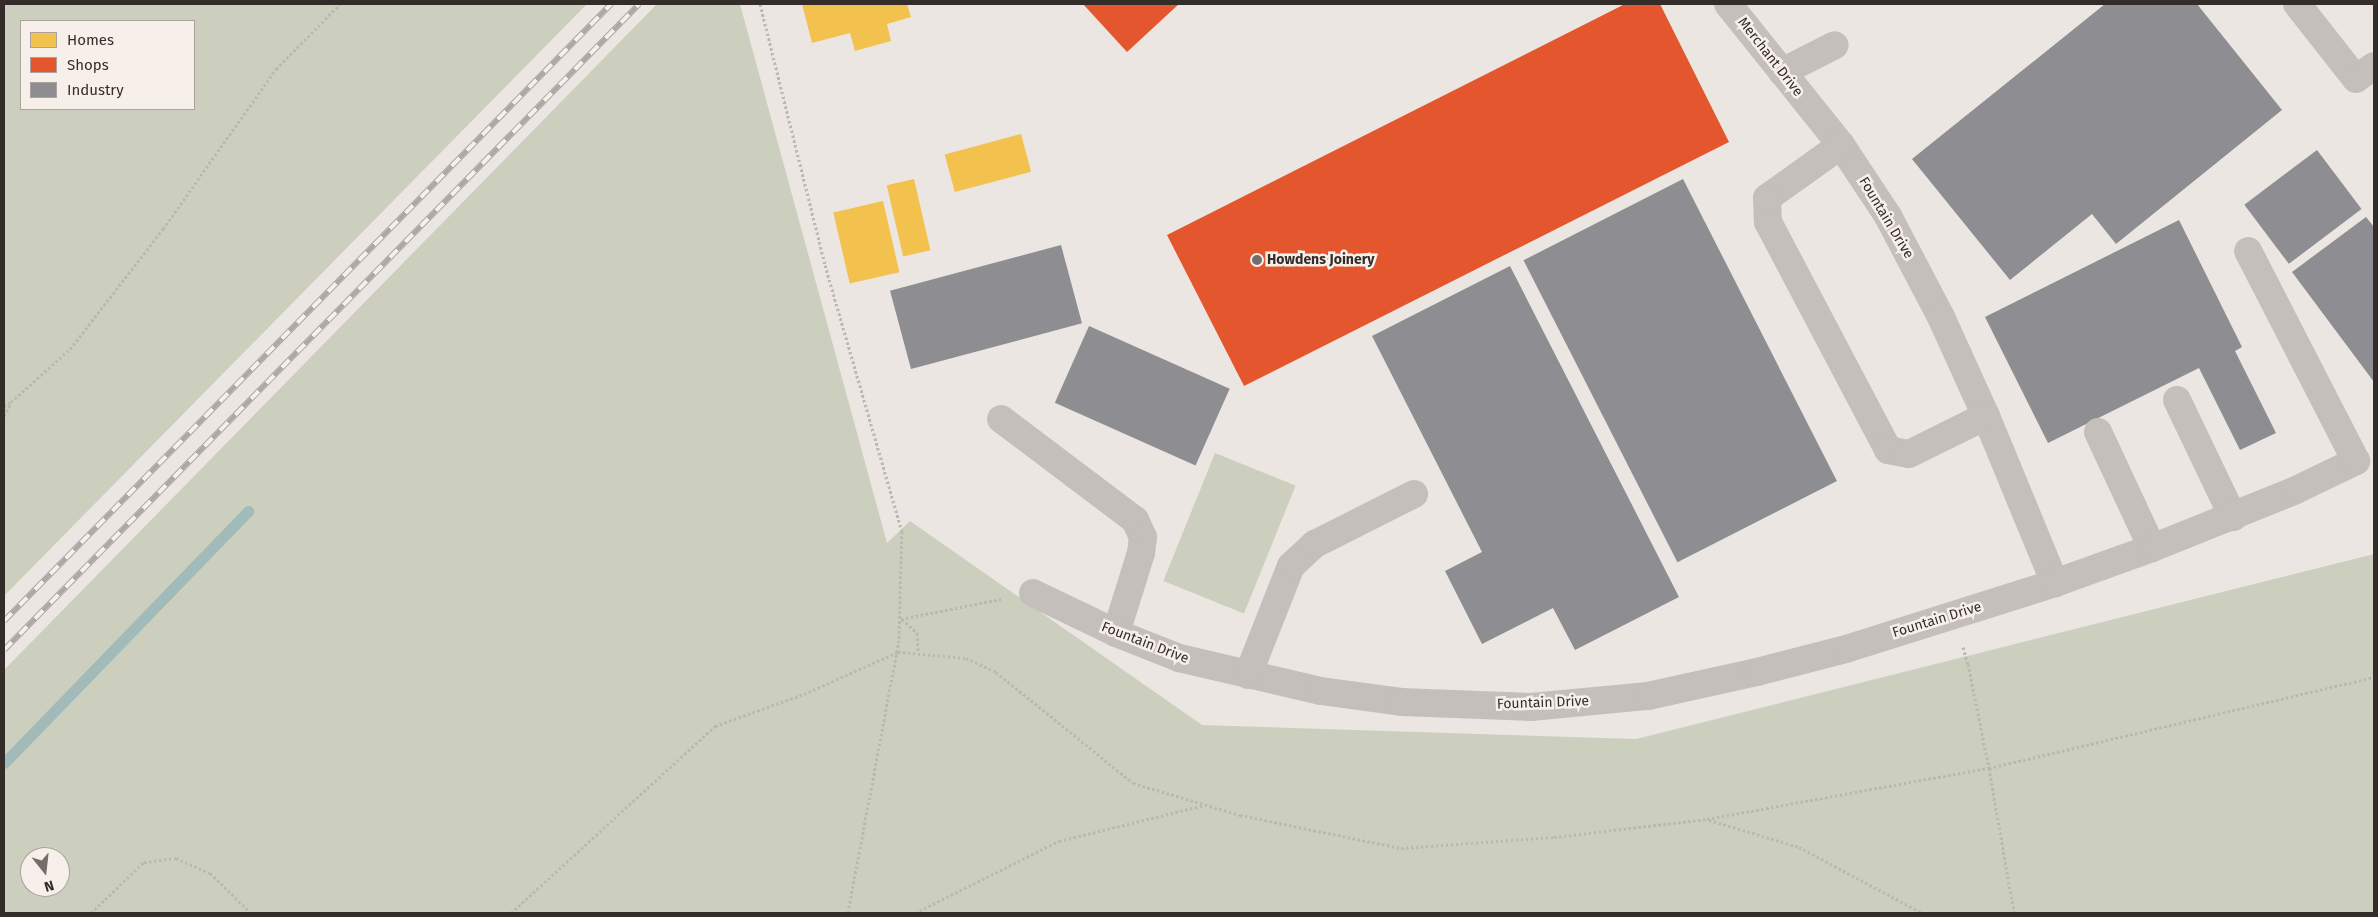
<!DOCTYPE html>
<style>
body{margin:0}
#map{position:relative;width:2378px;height:917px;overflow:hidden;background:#ebe6e2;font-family:"Fira Sans",sans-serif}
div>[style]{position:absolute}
.green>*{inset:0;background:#cdcfbe;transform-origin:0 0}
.homes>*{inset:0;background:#f2c14e;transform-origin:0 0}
.shops>*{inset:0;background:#e4572e}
.industry>*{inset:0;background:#8d8d92;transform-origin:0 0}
.stream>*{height:11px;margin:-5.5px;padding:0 5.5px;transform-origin:5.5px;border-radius:5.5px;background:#a0bbb9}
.path>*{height:3px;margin-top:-1.5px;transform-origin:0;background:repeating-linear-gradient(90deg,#bdb7b3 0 2.5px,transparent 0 5px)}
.minor>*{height:28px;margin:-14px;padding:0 14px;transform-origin:14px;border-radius:14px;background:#c4bfbb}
.rail>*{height:5.5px;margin-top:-2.75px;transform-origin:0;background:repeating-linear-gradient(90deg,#f7f0ea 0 11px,#aca8a5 0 22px);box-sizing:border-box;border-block:1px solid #aca8a5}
.dots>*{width:14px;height:14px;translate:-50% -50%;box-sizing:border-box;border:2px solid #f7f0ea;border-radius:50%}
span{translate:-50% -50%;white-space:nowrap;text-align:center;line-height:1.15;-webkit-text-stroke:5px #f7f0ea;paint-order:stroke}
.street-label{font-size:14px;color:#342c29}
.poi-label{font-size:14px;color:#342c29;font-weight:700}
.left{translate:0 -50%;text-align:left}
.frame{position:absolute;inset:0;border:5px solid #342c29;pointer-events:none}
.legend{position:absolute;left:20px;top:20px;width:175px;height:90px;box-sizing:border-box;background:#f7f0ea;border:1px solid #a9a29d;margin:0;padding:6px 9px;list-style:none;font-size:15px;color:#342c29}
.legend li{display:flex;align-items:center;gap:10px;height:25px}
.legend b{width:25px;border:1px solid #a9a29d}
.north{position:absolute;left:20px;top:847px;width:50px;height:50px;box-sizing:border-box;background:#f7f0ea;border:1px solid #a9a29d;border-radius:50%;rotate:164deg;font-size:14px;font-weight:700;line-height:20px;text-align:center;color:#342c29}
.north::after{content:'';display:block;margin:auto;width:18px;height:22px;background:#746d6a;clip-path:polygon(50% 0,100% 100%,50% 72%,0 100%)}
</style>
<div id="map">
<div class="green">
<i style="clip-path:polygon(evenodd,4px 4px,587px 4px,4px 596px,4px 4px,194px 21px,194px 109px,21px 109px,21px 21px,194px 21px)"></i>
<i style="clip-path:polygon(evenodd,657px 4px,740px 4px,887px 543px,910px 521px,1202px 725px,1636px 739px,2374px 554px,2374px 913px,4px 913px,4px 670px,657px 4px,30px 857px,60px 857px,60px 887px,30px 887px,30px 857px)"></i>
<i style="left:1215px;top:453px;width:87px;height:138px;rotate:22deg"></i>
</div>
<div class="homes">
<i style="clip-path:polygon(802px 4px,907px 4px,911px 17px,887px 24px,891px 41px,855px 51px,850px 33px,812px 43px)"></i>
<i style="left:1021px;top:134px;width:39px;height:79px;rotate:75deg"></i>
<i style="left:914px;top:179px;width:73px;height:28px;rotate:77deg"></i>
<i style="left:883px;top:201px;width:73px;height:51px;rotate:77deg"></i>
</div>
<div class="shops">
<i style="clip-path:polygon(1083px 4px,1179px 4px,1127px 52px)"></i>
<i style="clip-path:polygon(1625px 4px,1660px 4px,1729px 142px,1244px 386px,1167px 235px)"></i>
</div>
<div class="industry">
<i style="clip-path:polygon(2105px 4px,2197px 4px,2282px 110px,2116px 244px,2092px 214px,2010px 280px,1912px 159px)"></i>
<i style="left:2317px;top:150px;width:74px;height:91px;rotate:53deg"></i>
<i style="left:1683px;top:179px;width:339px;height:179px;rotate:63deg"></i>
<i style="clip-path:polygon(2366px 217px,2374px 227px,2374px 382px,2292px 272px)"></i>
<i style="clip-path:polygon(2179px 220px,2242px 347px,2235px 351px,2276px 433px,2240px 450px,2199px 368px,2048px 443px,1985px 317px)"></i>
<i style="left:1061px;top:245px;width:81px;height:177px;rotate:75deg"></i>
<i style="clip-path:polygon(1510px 266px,1679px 597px,1575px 650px,1553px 608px,1482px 644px,1445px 571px,1482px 552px,1372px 336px)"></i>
<i style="left:1089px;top:326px;width:154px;height:84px;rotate:24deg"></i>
</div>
<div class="stream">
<i style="left:4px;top:763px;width:351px;rotate:-45.9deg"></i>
</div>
<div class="path">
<i style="left:760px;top:4px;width:269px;rotate:76deg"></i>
<i style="left:825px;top:265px;width:277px;rotate:73.9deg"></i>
<i style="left:902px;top:531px;width:109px;rotate:91.6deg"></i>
<i style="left:899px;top:640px;width:278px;rotate:100.6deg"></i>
<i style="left:4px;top:406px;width:8px;rotate:-30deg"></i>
<i style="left:11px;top:402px;width:79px;rotate:-41.9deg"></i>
<i style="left:70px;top:349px;width:152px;rotate:-52.2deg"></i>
<i style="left:163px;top:229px;width:196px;rotate:-54.8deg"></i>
<i style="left:276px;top:69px;width:91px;rotate:-45.4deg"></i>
<i style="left:4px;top:416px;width:15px;rotate:-62deg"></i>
<i style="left:901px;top:619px;width:102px;rotate:-11.3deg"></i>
<i style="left:902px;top:619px;width:21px;rotate:43deg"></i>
<i style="left:917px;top:633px;width:20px;rotate:87deg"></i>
<i style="left:1963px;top:647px;width:18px;rotate:74deg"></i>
<i style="left:1968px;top:664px;width:106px;rotate:78.6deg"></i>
<i style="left:1989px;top:768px;width:147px;rotate:80.2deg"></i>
<i style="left:1709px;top:820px;width:94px;rotate:16.7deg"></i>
<i style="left:1799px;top:847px;width:140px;rotate:28.2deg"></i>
<i style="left:91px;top:913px;width:74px;rotate:-43.9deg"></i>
<i style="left:144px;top:862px;width:32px;rotate:-7deg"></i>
<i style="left:176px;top:858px;width:37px;rotate:24deg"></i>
<i style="left:210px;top:873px;width:57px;rotate:44.3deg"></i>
<i style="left:511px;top:913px;width:277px;rotate:-42.5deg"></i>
<i style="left:715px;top:726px;width:95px;rotate:-19.8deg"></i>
<i style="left:804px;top:694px;width:103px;rotate:-24.1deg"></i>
<i style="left:898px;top:652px;width:68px;rotate:5deg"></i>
<i style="left:966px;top:658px;width:33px;rotate:25deg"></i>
<i style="left:996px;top:672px;width:176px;rotate:39deg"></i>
<i style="left:1133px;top:783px;width:112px;rotate:16.7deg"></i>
<i style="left:1240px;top:815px;width:164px;rotate:11.6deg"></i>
<i style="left:1401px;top:848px;width:153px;rotate:-4.1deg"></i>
<i style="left:1554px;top:837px;width:154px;rotate:-6.7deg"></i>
<i style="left:1707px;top:819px;width:287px;rotate:-10.3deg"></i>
<i style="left:1989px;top:768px;width:396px;rotate:-13.3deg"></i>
<i style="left:915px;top:913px;width:161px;rotate:-26.6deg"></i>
<i style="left:1059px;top:841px;width:150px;rotate:-13.9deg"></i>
</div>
<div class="minor">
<i style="left:1728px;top:4px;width:181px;rotate:51.3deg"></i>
<i style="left:1841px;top:145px;width:85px;rotate:56.5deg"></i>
<i style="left:1888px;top:216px;width:114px;rotate:62.3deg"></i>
<i style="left:1941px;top:317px;width:109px;rotate:65.6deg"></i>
<i style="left:1986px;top:416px;width:181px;rotate:67.6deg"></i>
<i style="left:2297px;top:4px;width:95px;rotate:51.8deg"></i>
<i style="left:2356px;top:79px;width:22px;rotate:-36deg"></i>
<i style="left:1782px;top:72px;width:59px;rotate:-27deg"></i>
<i style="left:1841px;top:145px;width:91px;rotate:144.4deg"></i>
<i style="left:1767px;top:198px;width:24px;rotate:88deg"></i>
<i style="left:1768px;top:222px;width:258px;rotate:62.2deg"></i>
<i style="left:1888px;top:450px;width:21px;rotate:11deg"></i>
<i style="left:1909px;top:454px;width:86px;rotate:-26.3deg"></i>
<i style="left:2177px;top:400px;width:130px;rotate:64.4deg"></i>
<i style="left:1001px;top:419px;width:168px;rotate:37deg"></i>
<i style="left:1135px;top:520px;width:19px;rotate:65deg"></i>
<i style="left:1143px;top:537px;width:16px;rotate:97deg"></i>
<i style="left:1141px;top:553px;width:84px;rotate:107.4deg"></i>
<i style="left:2098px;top:432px;width:128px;rotate:65deg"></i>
<i style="left:1033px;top:593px;width:92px;rotate:25.7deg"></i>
<i style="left:1116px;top:633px;width:68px;rotate:21.6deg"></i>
<i style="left:1179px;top:658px;width:146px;rotate:13.1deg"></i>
<i style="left:1321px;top:691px;width:81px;rotate:7.8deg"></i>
<i style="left:1401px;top:702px;width:130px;rotate:2.2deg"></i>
<i style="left:1531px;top:707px;width:118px;rotate:-5.4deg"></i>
<i style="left:1648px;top:696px;width:112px;rotate:-12.4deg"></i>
<i style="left:1757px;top:672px;width:92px;rotate:-14.5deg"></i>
<i style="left:1846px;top:649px;width:219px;rotate:-17.5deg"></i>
<i style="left:2055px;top:583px;width:103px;rotate:-19.8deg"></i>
<i style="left:2152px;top:548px;width:155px;rotate:-21.9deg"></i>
<i style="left:2296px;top:490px;width:67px;rotate:-25.8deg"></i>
<i style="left:2356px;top:461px;width:236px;rotate:-117.2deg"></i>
<i style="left:1248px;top:675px;width:117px;rotate:-68.5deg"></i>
<i style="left:1291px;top:566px;width:33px;rotate:-43deg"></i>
<i style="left:1315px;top:544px;width:111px;rotate:-26.8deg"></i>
</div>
<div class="rail">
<i style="left:4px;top:621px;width:866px;rotate:-45.47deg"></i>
<i style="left:4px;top:650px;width:906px;rotate:-45.49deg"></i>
</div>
<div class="dots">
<i style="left:1257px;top:260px;background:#746d6a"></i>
</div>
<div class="street-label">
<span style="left:1770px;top:57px;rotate:52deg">Merchant Drive</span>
<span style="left:1886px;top:218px;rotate:59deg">Fountain Drive</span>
<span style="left:1937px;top:620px;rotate:-17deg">Fountain Drive</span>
<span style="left:1145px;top:643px;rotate:21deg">Fountain Drive</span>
<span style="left:1543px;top:703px;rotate:-2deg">Fountain Drive</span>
</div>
<div class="poi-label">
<span class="left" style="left:1267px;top:260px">Howdens Joinery</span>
</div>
<div class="frame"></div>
<ul class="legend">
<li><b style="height:14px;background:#f2c14e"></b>Homes</li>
<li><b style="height:14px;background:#e4572e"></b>Shops</li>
<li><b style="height:14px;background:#8d8d92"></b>Industry</li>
</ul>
<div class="north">N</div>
</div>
